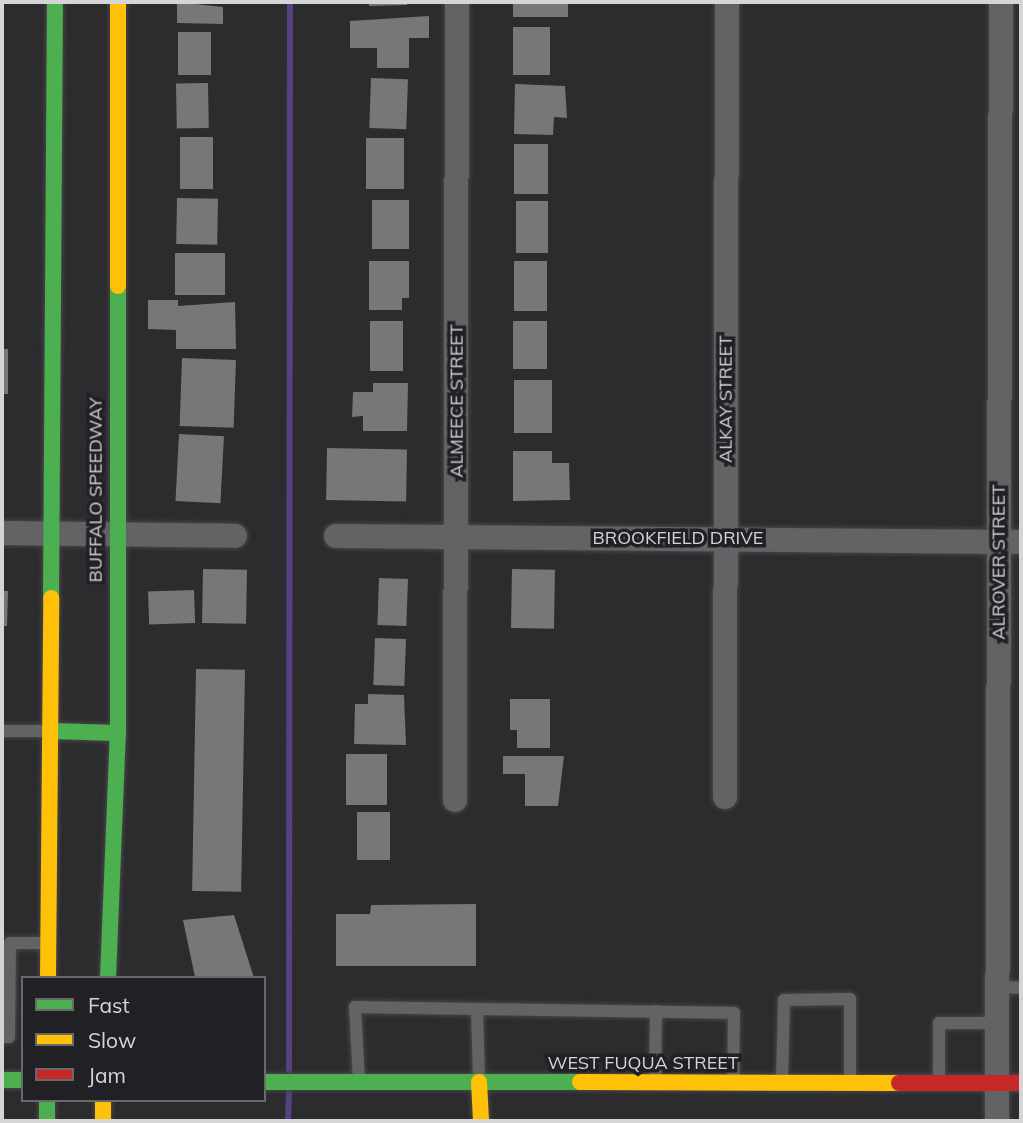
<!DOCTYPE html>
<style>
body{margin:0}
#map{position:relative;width:1023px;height:1123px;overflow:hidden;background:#2c2b2e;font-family:Mulish,sans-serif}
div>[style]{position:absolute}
.stream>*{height:6px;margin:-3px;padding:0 3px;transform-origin:3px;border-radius:3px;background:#574281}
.building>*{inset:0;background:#777679;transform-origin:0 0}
.roads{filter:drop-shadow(0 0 2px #474648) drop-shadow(0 0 2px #474648)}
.lane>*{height:12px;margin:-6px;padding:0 6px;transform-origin:6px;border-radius:6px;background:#636264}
.street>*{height:24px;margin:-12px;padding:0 12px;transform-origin:12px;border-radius:12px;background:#636264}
.fast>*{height:16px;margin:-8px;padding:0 8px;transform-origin:8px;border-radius:8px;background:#4caf50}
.slow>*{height:16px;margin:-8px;padding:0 8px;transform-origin:8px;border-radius:8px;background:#ffc107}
.jam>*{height:16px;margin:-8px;padding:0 8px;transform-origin:8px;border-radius:8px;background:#c62828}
span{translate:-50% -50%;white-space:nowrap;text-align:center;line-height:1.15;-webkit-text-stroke:7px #212025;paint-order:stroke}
.street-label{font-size:18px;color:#d5d5d8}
.frame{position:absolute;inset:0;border:4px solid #d5d5d8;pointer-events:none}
.legend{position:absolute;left:21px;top:976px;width:245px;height:126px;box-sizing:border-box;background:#212025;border:2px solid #69686d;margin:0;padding:9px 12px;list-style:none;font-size:21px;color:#d5d5d8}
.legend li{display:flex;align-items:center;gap:14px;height:35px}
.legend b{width:35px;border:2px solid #69686d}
</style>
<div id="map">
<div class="stream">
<i style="left:289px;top:1070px;width:1068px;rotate:-89.95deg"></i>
<i style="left:288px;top:1121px;width:29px;rotate:-88deg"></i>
</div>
<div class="building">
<i style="clip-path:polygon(177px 2px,223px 7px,223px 24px,177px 23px)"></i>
<i style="clip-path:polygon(369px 2px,407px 2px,407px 5px,369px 6px)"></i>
<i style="left:513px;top:2px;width:55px;height:15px"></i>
<i style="clip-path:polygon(429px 16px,429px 38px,409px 38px,409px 68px,377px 68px,377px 48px,350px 48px,350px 21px)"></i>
<i style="left:513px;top:27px;width:37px;height:48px"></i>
<i style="left:178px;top:32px;width:33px;height:43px"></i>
<i style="left:371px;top:78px;width:37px;height:50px;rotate:2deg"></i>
<i style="left:208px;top:83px;width:45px;height:32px;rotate:89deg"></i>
<i style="clip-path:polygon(515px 84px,565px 86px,567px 118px,554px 117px,553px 135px,514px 134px)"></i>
<i style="left:180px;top:137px;width:33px;height:52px"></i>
<i style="left:366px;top:138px;width:38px;height:51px"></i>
<i style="left:514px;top:144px;width:34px;height:50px"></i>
<i style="left:177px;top:198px;width:41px;height:46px;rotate:1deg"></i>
<i style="left:372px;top:200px;width:37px;height:49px"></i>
<i style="left:516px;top:201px;width:32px;height:52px"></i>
<i style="left:175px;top:253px;width:50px;height:42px"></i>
<i style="clip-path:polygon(369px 261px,409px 261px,409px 298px,402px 298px,402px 310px,369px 310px)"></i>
<i style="left:514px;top:261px;width:33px;height:50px"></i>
<i style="clip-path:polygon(148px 300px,178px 300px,178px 306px,235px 302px,236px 349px,176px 349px,176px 330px,148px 329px)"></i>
<i style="left:370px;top:321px;width:33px;height:50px"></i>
<i style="left:513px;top:321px;width:34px;height:48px"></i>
<i style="left:2px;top:349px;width:6px;height:45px"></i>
<i style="left:182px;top:358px;width:54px;height:68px;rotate:2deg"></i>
<i style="left:514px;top:380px;width:38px;height:53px"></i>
<i style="clip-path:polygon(373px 383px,408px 383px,407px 431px,363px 431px,363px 416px,352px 417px,353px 392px,373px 392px)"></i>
<i style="left:179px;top:434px;width:45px;height:67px;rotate:3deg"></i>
<i style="left:327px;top:448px;width:80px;height:52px;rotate:1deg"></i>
<i style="clip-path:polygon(513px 451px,552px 451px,552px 463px,569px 463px,570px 500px,513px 501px)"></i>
<i style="left:203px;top:569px;width:44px;height:54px;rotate:1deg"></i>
<i style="left:512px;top:569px;width:43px;height:59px;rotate:1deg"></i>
<i style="left:379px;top:578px;width:29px;height:47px;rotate:2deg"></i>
<i style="left:194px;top:590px;width:33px;height:46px;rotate:88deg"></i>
<i style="clip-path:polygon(2px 591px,8px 591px,7px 626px,2px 626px)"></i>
<i style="left:375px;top:638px;width:31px;height:47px;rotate:2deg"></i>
<i style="left:196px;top:669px;width:49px;height:222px;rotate:1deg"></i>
<i style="clip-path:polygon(368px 694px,404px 695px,406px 745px,354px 744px,355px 704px,368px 704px)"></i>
<i style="clip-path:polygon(510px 699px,550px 699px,550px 748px,517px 748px,517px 730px,510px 730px)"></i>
<i style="left:346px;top:754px;width:41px;height:51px"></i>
<i style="clip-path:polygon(503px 756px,564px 756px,558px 806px,525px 806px,525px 774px,503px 774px)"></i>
<i style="left:357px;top:812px;width:33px;height:48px"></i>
<i style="clip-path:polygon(476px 904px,476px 966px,336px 966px,336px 914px,370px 914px,371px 905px)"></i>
<i style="clip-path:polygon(234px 915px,254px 978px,195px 977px,183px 920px)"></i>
</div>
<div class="roads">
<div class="lane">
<i style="left:2px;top:731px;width:45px"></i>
<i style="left:998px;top:987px;width:23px;rotate:2deg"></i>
<i style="left:477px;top:1009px;width:73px;rotate:88.4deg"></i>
<i style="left:2px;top:1037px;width:7px"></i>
<i style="left:9px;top:1037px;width:94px;rotate:-89.4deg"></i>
<i style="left:10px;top:943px;width:38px"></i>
<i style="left:939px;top:1079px;width:56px;rotate:-90deg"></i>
<i style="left:939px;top:1023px;width:59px"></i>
<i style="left:359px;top:1081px;width:74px;rotate:-93.1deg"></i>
<i style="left:355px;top:1007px;width:379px;rotate:0.9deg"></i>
<i style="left:734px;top:1013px;width:68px;rotate:90.8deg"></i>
<i style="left:655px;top:1081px;width:70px;rotate:-89.2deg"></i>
<i style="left:782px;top:1082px;width:82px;rotate:-88.6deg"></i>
<i style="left:784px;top:1000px;width:66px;rotate:-0.9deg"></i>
<i style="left:850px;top:999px;width:82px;rotate:90deg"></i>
</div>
<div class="street">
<i style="left:2px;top:533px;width:233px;rotate:0.7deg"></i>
<i style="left:336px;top:536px;width:685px;rotate:0.5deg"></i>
<i style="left:725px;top:797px;width:795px;rotate:-89.86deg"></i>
<i style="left:455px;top:800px;width:798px;rotate:-89.86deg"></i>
<i style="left:997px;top:1121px;width:1119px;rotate:-89.8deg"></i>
</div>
<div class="fast">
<i style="left:51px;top:598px;width:596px;rotate:-89.62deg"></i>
<i style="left:51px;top:731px;width:67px;rotate:1.7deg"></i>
<i style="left:108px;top:978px;width:245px;rotate:-87.7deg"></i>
<i style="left:118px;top:733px;width:447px;rotate:-90deg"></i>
<i style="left:2px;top:1080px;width:21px"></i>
<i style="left:264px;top:1082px;width:316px"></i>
<i style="left:47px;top:1100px;width:21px;rotate:90deg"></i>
</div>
<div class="slow">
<i style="left:118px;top:2px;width:284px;rotate:90deg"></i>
<i style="left:48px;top:978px;width:380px;rotate:-89.5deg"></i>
<i style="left:479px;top:1082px;width:39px;rotate:87deg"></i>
<i style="left:580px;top:1082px;width:319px;rotate:0.2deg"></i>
<i style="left:103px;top:1100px;width:21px;rotate:90deg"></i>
</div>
<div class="jam">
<i style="left:899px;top:1083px;width:122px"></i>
</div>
</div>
<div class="street-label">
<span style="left:726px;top:399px;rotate:-90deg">ALKAY STREET</span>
<span style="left:457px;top:401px;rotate:-90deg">ALMEECE STREET</span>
<span style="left:96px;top:490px;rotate:-90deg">BUFFALO SPEEDWAY</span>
<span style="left:678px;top:538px">BROOKFIELD DRIVE</span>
<span style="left:999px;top:562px;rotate:-90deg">ALROVER STREET</span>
<span style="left:643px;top:1063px">WEST FUQUA STREET</span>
</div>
<div class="frame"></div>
<ul class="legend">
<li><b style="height:9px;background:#4caf50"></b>Fast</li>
<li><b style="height:9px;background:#ffc107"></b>Slow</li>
<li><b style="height:9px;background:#c62828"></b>Jam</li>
</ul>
</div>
